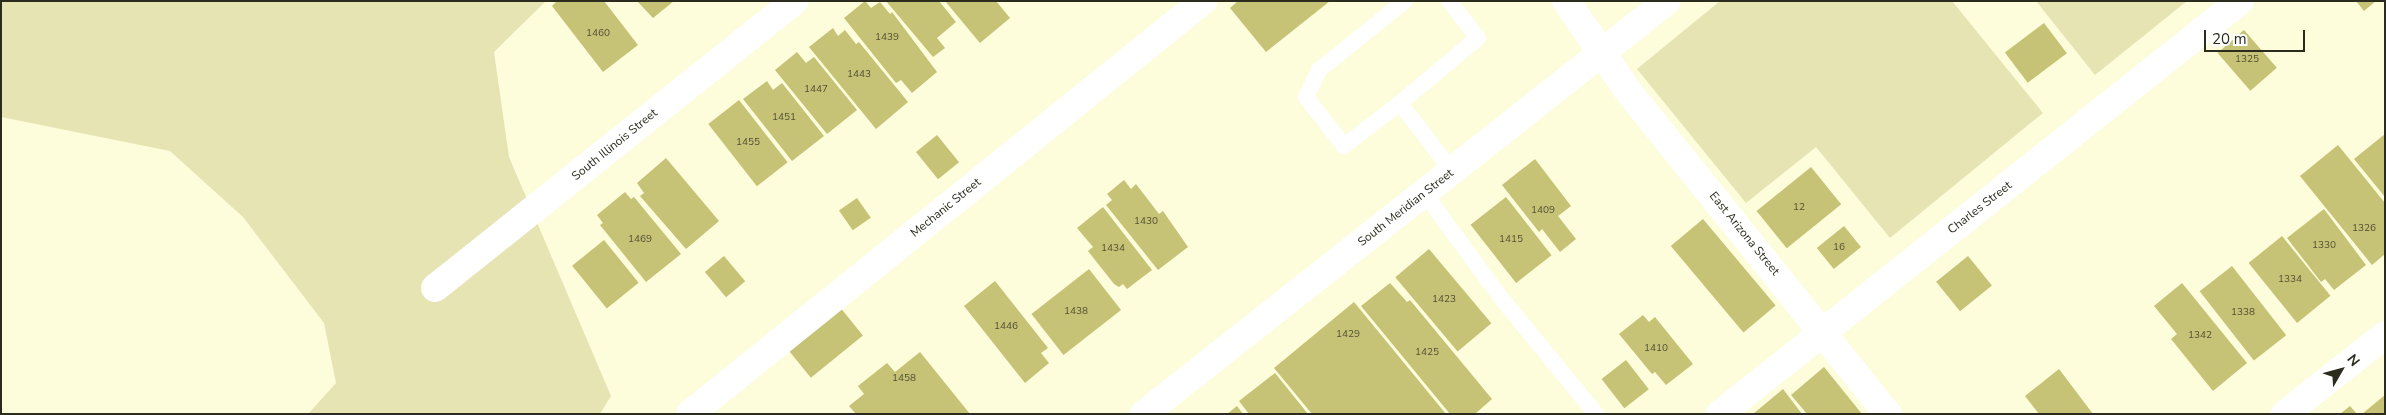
<!DOCTYPE html>
<style>
body{margin:0}
#map{position:relative;width:2386px;height:415px;overflow:hidden;background:#fdfcdb;font-family:"Nunito Sans",sans-serif}
div>[style]{position:absolute}
.green>*{inset:0;background:#e6e4b3}
.building>*{inset:0;background:#c6c276;transform-origin:0 0}
.service>*{height:16px;margin:-8px;padding:0 8px;transform-origin:8px;border-radius:8px;background:#fff}
.minor>*{height:28px;margin:-14px;padding:0 14px;transform-origin:14px;border-radius:14px;background:#fff}
.secondary>*{height:28px;margin:-14px;padding:0 14px;transform-origin:14px;border-radius:14px;background:#fff}
span{translate:-50% -50%;white-space:nowrap;text-align:center;line-height:1.15;-webkit-text-stroke:4px #fff;paint-order:stroke}
.number-label{font-size:10px;color:#525134}
.number-label span{-webkit-text-stroke-width:0}
.street-label{font-size:12px;color:#2b2b1e}
.frame{position:absolute;inset:0;border:2px solid #2b2b1e;pointer-events:none}
.north{position:absolute;left:2316px;top:345px;width:50px;height:50px;-webkit-text-stroke:4px #fff;paint-order:stroke;rotate:52deg;font-size:14px;font-weight:700;line-height:20px;text-align:center;color:#2b2b1e}
.north::after{content:'';display:block;margin:auto;width:18px;height:22px;background:#2b2b1e;clip-path:polygon(50% 0,100% 100%,50% 72%,0 100%)}
.scale{position:absolute;left:2204px;top:30px;width:101px;height:22px;box-sizing:border-box;border:2px solid #2b2b1e;border-top:0;padding-left:6px;font-size:15px;line-height:18px;white-space:nowrap;color:#2b2b1e;-webkit-text-stroke:4px #fff;paint-order:stroke}
</style>
<div id="map">
<div class="green">
<i style="clip-path:polygon(1px 1px,546px 1px,494px 52px,509px 157px,611px 396px,600px 414px,308px 414px,336px 383px,324px 323px,243px 217px,170px 151px,1px 117px)"></i>
<i style="clip-path:polygon(1720px 1px,1952px 1px,2043px 113px,1890px 238px,1816px 147px,1746px 203px,1637px 69px)"></i>
<i style="clip-path:polygon(2036px 1px,2187px 1px,2095px 75px)"></i>
</div>
<div class="building">
<i style="clip-path:polygon(557px 1px,604px 1px,638px 45px,603px 72px,552px 6px)"></i>
<i style="clip-path:polygon(637px 1px,674px 1px,653px 18px)"></i>
<i style="clip-path:polygon(865px 1px,871px 8px,880px 2px,890px 14px,892px 12px,937px 72px,912px 93px,901px 80px,896px 83px,844px 18px)"></i>
<i style="clip-path:polygon(886px 1px,939px 1px,956px 22px,937px 38px,945px 48px,933px 57px)"></i>
<i style="clip-path:polygon(945px 1px,996px 1px,1010px 18px,980px 43px)"></i>
<i style="clip-path:polygon(1238px 1px,1330px 1px,1266px 52px,1230px 8px)"></i>
<i style="clip-path:polygon(2356px 1px,2376px 1px,2364px 11px)"></i>
<i style="left:2044px;top:23px;width:38px;height:49px;rotate:53deg"></i>
<i style="clip-path:polygon(833px 28px,838px 36px,845px 30px,856px 44px,859px 42px,908px 102px,876px 129px,809px 47px)"></i>
<i style="left:2244px;top:30px;width:50px;height:35px;rotate:49deg"></i>
<i style="clip-path:polygon(797px 52px,806px 63px,814px 57px,857px 110px,827px 134px,775px 70px)"></i>
<i style="clip-path:polygon(767px 81px,773px 90px,782px 83px,824px 136px,792px 161px,743px 99px)"></i>
<i style="left:739px;top:100px;width:79px;height:39px;rotate:52deg"></i>
<i style="clip-path:polygon(2385px 134px,2385px 197px,2354px 159px)"></i>
<i style="left:937px;top:135px;width:35px;height:27px;rotate:51deg"></i>
<i style="clip-path:polygon(2338px 145px,2385px 203px,2385px 254px,2372px 265px,2300px 176px)"></i>
<i style="clip-path:polygon(666px 158px,719px 221px,686px 249px,640px 196px,644px 193px,637px 183px)"></i>
<i style="clip-path:polygon(1535px 159px,1571px 206px,1558px 216px,1576px 239px,1560px 252px,1542px 229px,1539px 232px,1502px 185px)"></i>
<i style="left:1811px;top:167px;width:48px;height:70px;rotate:51deg"></i>
<i style="clip-path:polygon(1124px 180px,1131px 189px,1136px 184px,1159px 214px,1163px 211px,1188px 247px,1158px 270px,1106px 205px,1112px 200px,1107px 194px)"></i>
<i style="clip-path:polygon(625px 192px,631px 199px,634px 197px,681px 254px,646px 282px,600px 225px,603px 223px,597px 215px)"></i>
<i style="left:1506px;top:197px;width:74px;height:45px;rotate:52deg"></i>
<i style="left:857px;top:198px;width:24px;height:22px;rotate:55deg"></i>
<i style="clip-path:polygon(1103px 207px,1152px 270px,1127px 289px,1123px 284px,1119px 287px,1114px 284px,1088px 251px,1093px 247px,1077px 228px)"></i>
<i style="clip-path:polygon(2324px 209px,2366px 265px,2334px 290px,2325px 279px,2321px 282px,2287px 238px)"></i>
<i style="left:1703px;top:219px;width:113px;height:42px;rotate:50deg"></i>
<i style="left:1844px;top:226px;width:27px;height:35px;rotate:51deg"></i>
<i style="left:2282px;top:236px;width:77px;height:43px;rotate:51deg"></i>
<i style="left:604px;top:240px;width:55px;height:41px;rotate:51deg"></i>
<i style="left:1429px;top:249px;width:97px;height:44px;rotate:50deg"></i>
<i style="left:724px;top:256px;width:33px;height:25px;rotate:50deg"></i>
<i style="left:1968px;top:256px;width:38px;height:41px;rotate:51deg"></i>
<i style="left:2232px;top:266px;width:88px;height:41px;rotate:52deg"></i>
<i style="left:1089px;top:269px;width:52px;height:73px;rotate:52deg"></i>
<i style="clip-path:polygon(995px 281px,1048px 348px,1041px 353px,1049px 363px,1025px 383px,964px 306px)"></i>
<i style="clip-path:polygon(1390px 283px,1407px 302px,1410px 300px,1492px 399px,1475px 414px,1450px 414px,1361px 306px)"></i>
<i style="clip-path:polygon(2182px 283px,2247px 363px,2213px 391px,2171px 339px,2177px 334px,2154px 306px)"></i>
<i style="clip-path:polygon(1354px 302px,1446px 414px,1312px 414px,1274px 368px)"></i>
<i style="left:839px;top:306px;width:38px;height:67px;rotate:51deg"></i>
<i style="clip-path:polygon(1643px 315px,1649px 322px,1655px 317px,1693px 364px,1666px 385px,1655px 372px,1652px 374px,1619px 334px)"></i>
<i style="clip-path:polygon(920px 352px,970px 414px,856px 414px,849px 406px,864px 394px,858px 386px,887px 363px,895px 372px)"></i>
<i style="left:1626px;top:360px;width:37px;height:31px;rotate:52deg"></i>
<i style="clip-path:polygon(1824px 367px,1862px 414px,1807px 414px,1791px 395px)"></i>
<i style="clip-path:polygon(2059px 369px,2093px 414px,2039px 414px,2025px 396px)"></i>
<i style="clip-path:polygon(1275px 373px,1308px 414px,1249px 414px,1239px 401px)"></i>
<i style="clip-path:polygon(1783px 389px,1802px 414px,1753px 414px)"></i>
<i style="clip-path:polygon(2385px 395px,2385px 414px,2362px 414px)"></i>
<i style="clip-path:polygon(1237px 406px,1243px 414px,1227px 414px)"></i>
<i style="clip-path:polygon(2350px 406px,2357px 414px,2340px 414px)"></i>
</div>
<div class="service">
<i style="left:1449px;top:1px;width:47px;rotate:51.9deg"></i>
<i style="left:1478px;top:38px;width:102px;rotate:140.2deg"></i>
<i style="left:1400px;top:103px;width:86px;rotate:52.6deg"></i>
<i style="left:1400px;top:103px;width:71px;rotate:142.5deg"></i>
<i style="left:1344px;top:146px;width:62px;rotate:-127.8deg"></i>
<i style="left:1306px;top:97px;width:30px;rotate:-64deg"></i>
<i style="left:1319px;top:70px;width:110px;rotate:-38.7deg"></i>
<i style="left:1424px;top:193px;width:132px;rotate:53.7deg"></i>
<i style="left:1502px;top:299px;width:149px;rotate:50.7deg"></i>
</div>
<div class="minor">
<i style="left:1566px;top:1px;width:109px;rotate:55.4deg"></i>
<i style="left:1628px;top:91px;width:415px;rotate:51.2deg"></i>
<i style="left:435px;top:288px;width:460px;rotate:-38.6deg"></i>
<i style="left:690px;top:414px;width:659px;rotate:-38.84deg"></i>
<i style="left:1720px;top:414px;width:664px;rotate:-38.46deg"></i>
<i style="left:2285px;top:414px;width:127px;rotate:-38.3deg"></i>
</div>
<div class="secondary">
<i style="left:1144px;top:414px;width:666px;rotate:-38.3deg"></i>
</div>
<div class="number-label">
<span style="left:598px;top:34px">1460</span>
<span style="left:887px;top:38px">1439</span>
<span style="left:2247px;top:60px">1325</span>
<span style="left:859px;top:75px">1443</span>
<span style="left:816px;top:90px">1447</span>
<span style="left:784px;top:118px">1451</span>
<span style="left:748px;top:143px">1455</span>
<span style="left:1799px;top:208px">12</span>
<span style="left:1543px;top:211px">1409</span>
<span style="left:1146px;top:222px">1430</span>
<span style="left:2364px;top:229px">1326</span>
<span style="left:640px;top:240px">1469</span>
<span style="left:1511px;top:240px">1415</span>
<span style="left:2324px;top:246px">1330</span>
<span style="left:1839px;top:248px">16</span>
<span style="left:1113px;top:249px">1434</span>
<span style="left:2290px;top:280px">1334</span>
<span style="left:1444px;top:300px">1423</span>
<span style="left:1076px;top:312px">1438</span>
<span style="left:2243px;top:313px">1338</span>
<span style="left:1006px;top:327px">1446</span>
<span style="left:1348px;top:335px">1429</span>
<span style="left:2200px;top:336px">1342</span>
<span style="left:1656px;top:349px">1410</span>
<span style="left:1427px;top:353px">1425</span>
<span style="left:904px;top:379px">1458</span>
</div>
<div class="street-label">
<span style="left:615px;top:145px;rotate:-39deg">South Illinois Street</span>
<span style="left:946px;top:208px;rotate:-39deg">Mechanic Street</span>
<span style="left:1406px;top:208px;rotate:-38deg">South Meridian Street</span>
<span style="left:1980px;top:208px;rotate:-38deg">Charles Street</span>
<span style="left:1744px;top:234px;rotate:51deg">East Arizona Street</span>
</div>
<div class="frame"></div>
<div class="north">N</div>
<div class="scale">20 m</div>
</div>
